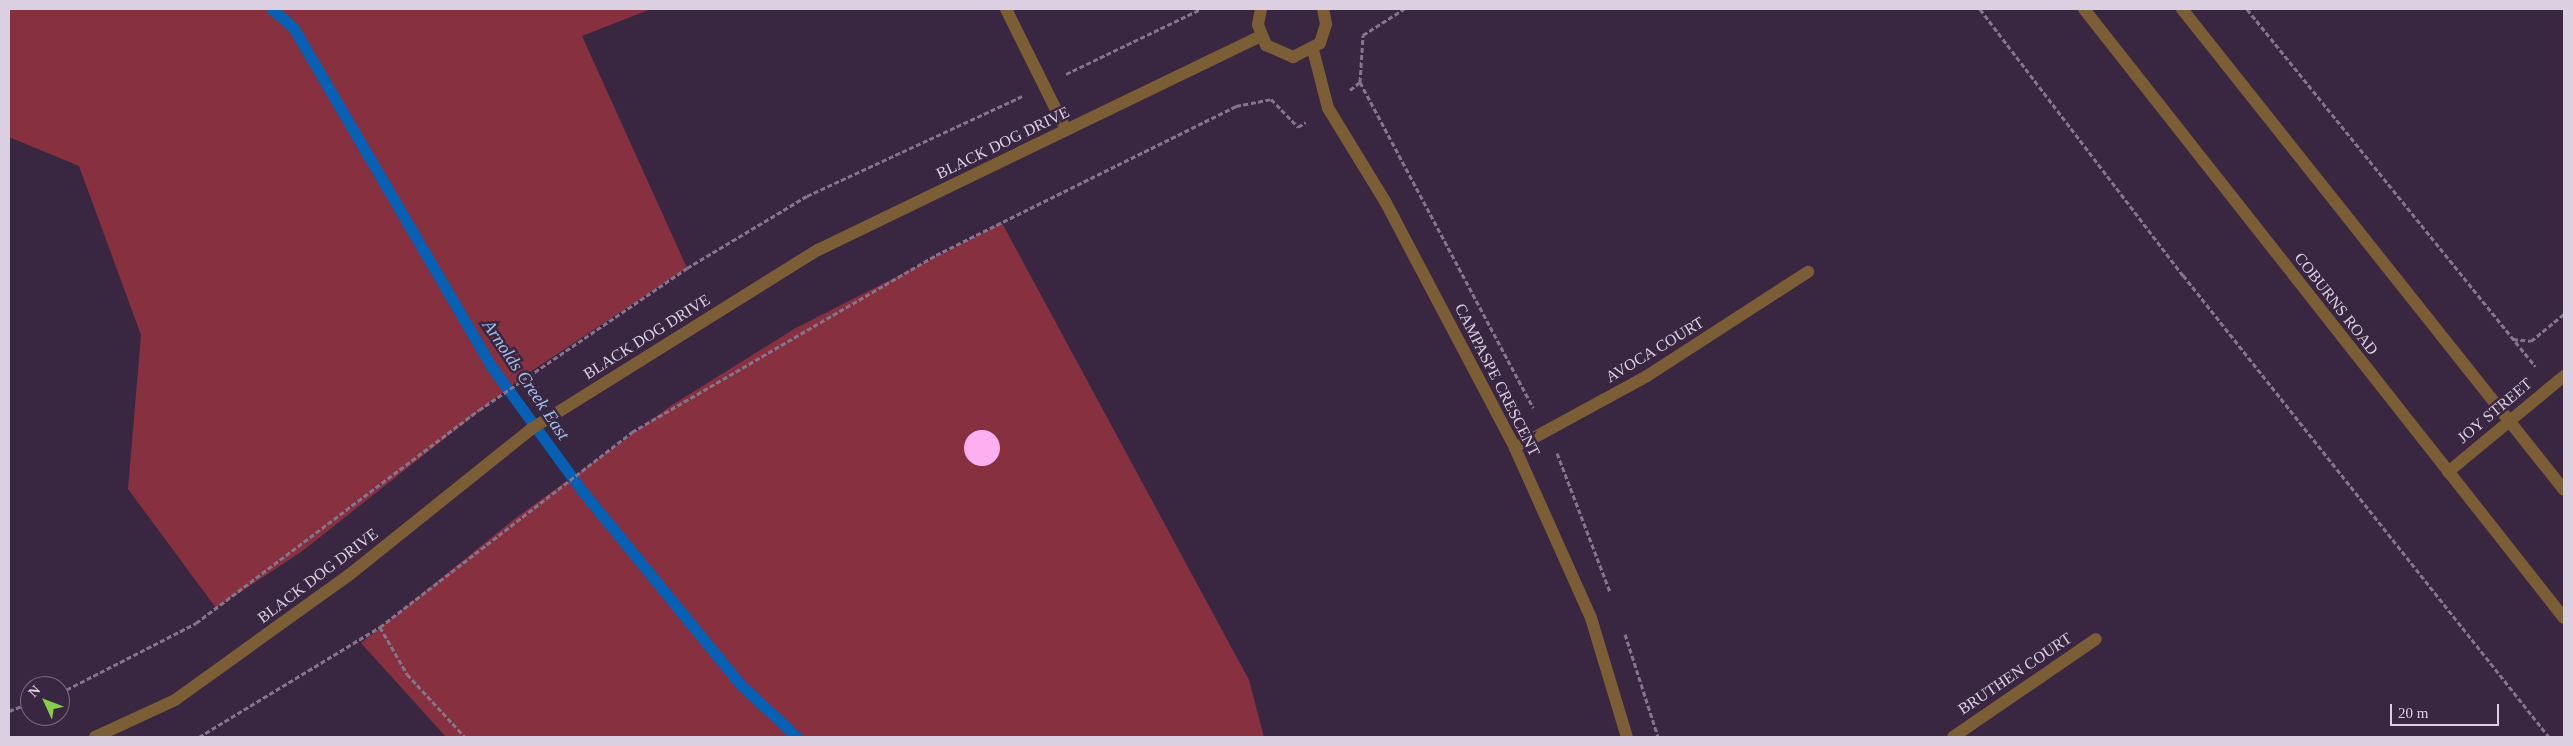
<!DOCTYPE html>
<style>
body{margin:0}
#map{position:relative;width:2573px;height:746px;overflow:hidden;background:#392742;font-family:Georgia,serif}
div>[style]{position:absolute}
.green>*{inset:0;background:#87303f}
.stream>*{height:11px;margin:-5.5px;padding:0 5.5px;transform-origin:5.5px;border-radius:5.5px;background:#0660b3}
.building>*{inset:0;background:#fdafef}
.round{border-radius:50%}
.path>*{height:3px;margin-top:-1.5px;transform-origin:0;background:repeating-linear-gradient(90deg,#84758c 0 5px,transparent 0 7.5px)}
.minor>*{height:12px;margin:-6px;padding:0 6px;transform-origin:6px;border-radius:6px;background:#7c5e36}
span{translate:-50% -50%;white-space:nowrap;text-align:center;line-height:1.15;-webkit-text-stroke:5px #392742;paint-order:stroke}
.street-label{font-size:16px;color:#dbd0e1}
.water-label{font-size:18px;color:#9fc2ed;font-style:italic}
.frame{position:absolute;inset:0;border:10px solid #dbd0e1;pointer-events:none}
.north{position:absolute;left:20px;top:676px;width:50px;height:50px;box-sizing:border-box;background:#392742;border:1px solid #7a6b82;border-radius:50%;rotate:313deg;font-size:14px;font-weight:700;line-height:20px;text-align:center;color:#dbd0e1}
.north::after{content:'';display:block;margin:auto;width:18px;height:22px;background:#87cf4b;clip-path:polygon(50% 0,100% 100%,50% 72%,0 100%)}
.scale{position:absolute;left:2390px;top:704px;width:109px;height:22px;box-sizing:border-box;border:2px solid #dbd0e1;border-top:0;padding-left:6px;font-size:15px;line-height:18px;white-space:nowrap;color:#dbd0e1;-webkit-text-stroke:4px #392742;paint-order:stroke}
</style>
<div id="map">
<div class="green">
<i style="clip-path:polygon(9px 9px,651px 9px,582px 36px,687px 268px,524px 376px,301px 552px,216px 608px,128px 489px,141px 335px,79px 166px,9px 137px)"></i>
<i style="clip-path:polygon(1002px 223px,1249px 680px,1264px 737px,446px 737px,361px 643px,513px 520px,672px 405px,794px 329px)"></i>
</div>
<div class="stream">
<i style="left:272px;top:9px;width:28px;rotate:41deg"></i>
<i style="left:293px;top:27px;width:393px;rotate:59.7deg"></i>
<i style="left:491px;top:366px;width:156px;rotate:53.9deg"></i>
<i style="left:583px;top:492px;width:249px;rotate:50.7deg"></i>
<i style="left:741px;top:685px;width:76px;rotate:42.9deg"></i>
</div>
<div class="building">
<i class="round" style="left:964px;top:430px;width:36px;height:36px"></i>
</div>
<div class="path">
<i style="left:1980px;top:9px;width:335px;rotate:52.7deg"></i>
<i style="left:2183px;top:275px;width:589px;rotate:51.61deg"></i>
<i style="left:2247px;top:9px;width:459px;rotate:51.1deg"></i>
<i style="left:1066px;top:74px;width:150px;rotate:-25.7deg"></i>
<i style="left:1360px;top:82px;width:369px;rotate:62deg"></i>
<i style="left:1350px;top:90px;width:13px;rotate:-39deg"></i>
<i style="left:1360px;top:82px;width:47px;rotate:-86.3deg"></i>
<i style="left:1363px;top:35px;width:49px;rotate:-32.4deg"></i>
<i style="left:2513px;top:339px;width:18px;rotate:6deg"></i>
<i style="left:2531px;top:341px;width:43px;rotate:-39.3deg"></i>
<i style="left:1557px;top:453px;width:149px;rotate:69.1deg"></i>
<i style="left:380px;top:627px;width:54px;rotate:60.1deg"></i>
<i style="left:407px;top:674px;width:86px;rotate:47.4deg"></i>
<i style="left:1625px;top:634px;width:108px;rotate:72.2deg"></i>
<i style="left:60px;top:693px;width:153px;rotate:-27.2deg"></i>
<i style="left:196px;top:623px;width:354px;rotate:-37deg"></i>
<i style="left:479px;top:410px;width:252px;rotate:-34.3deg"></i>
<i style="left:687px;top:268px;width:140px;rotate:-31deg"></i>
<i style="left:807px;top:196px;width:237px;rotate:-24.9deg"></i>
<i style="left:9px;top:711px;width:22px;rotate:-21deg"></i>
<i style="left:199px;top:737px;width:212px;rotate:-31.3deg"></i>
<i style="left:380px;top:627px;width:319px;rotate:-37.7deg"></i>
<i style="left:632px;top:432px;width:352px;rotate:-30.2deg"></i>
<i style="left:936px;top:255px;width:335px;rotate:-26.4deg"></i>
<i style="left:1236px;top:106px;width:36px;rotate:-11deg"></i>
<i style="left:1271px;top:99px;width:39px;rotate:46deg"></i>
<i style="left:1298px;top:127px;width:9px;rotate:-32deg"></i>
</div>
<div class="minor">
<i style="left:1006px;top:9px;width:135px;rotate:63.6deg"></i>
<i style="left:1261px;top:9px;width:16px;rotate:101deg"></i>
<i style="left:1258px;top:25px;width:22px;rotate:68deg"></i>
<i style="left:1266px;top:45px;width:30px;rotate:24deg"></i>
<i style="left:1293px;top:57px;width:30px;rotate:-27deg"></i>
<i style="left:1320px;top:43px;width:20px;rotate:-72deg"></i>
<i style="left:1326px;top:24px;width:15px;rotate:-101deg"></i>
<i style="left:2084px;top:9px;width:775px;rotate:51.76deg"></i>
<i style="left:2182px;top:9px;width:614px;rotate:51.54deg"></i>
<i style="left:1313px;top:50px;width:60px;rotate:75.5deg"></i>
<i style="left:1328px;top:108px;width:111px;rotate:58.6deg"></i>
<i style="left:1386px;top:203px;width:277px;rotate:62.2deg"></i>
<i style="left:1515px;top:448px;width:186px;rotate:65.9deg"></i>
<i style="left:1591px;top:618px;width:124px;rotate:73.2deg"></i>
<i style="left:1515px;top:448px;width:150px;rotate:-28.6deg"></i>
<i style="left:1647px;top:376px;width:192px;rotate:-32.9deg"></i>
<i style="left:2448px;top:472px;width:151px;rotate:-39.6deg"></i>
<i style="left:95px;top:737px;width:88px;rotate:-24.8deg"></i>
<i style="left:175px;top:700px;width:214px;rotate:-35.7deg"></i>
<i style="left:349px;top:575px;width:233px;rotate:-38.7deg"></i>
<i style="left:531px;top:429px;width:338px;rotate:-32deg"></i>
<i style="left:818px;top:250px;width:491px;rotate:-25.8deg"></i>
<i style="left:1953px;top:737px;width:173px;rotate:-34.4deg"></i>
</div>
<div class="street-label">
<span style="left:1003px;top:143px;rotate:-26deg">BLACK DOG DRIVE</span>
<span style="left:2336px;top:304px;rotate:52deg">COBURNS ROAD</span>
<span style="left:647px;top:337px;rotate:-32deg">BLACK DOG DRIVE</span>
<span style="left:1655px;top:350px;rotate:-31deg">AVOCA COURT</span>
<span style="left:1497px;top:380px;rotate:63deg">CAMPASPE CRESCENT</span>
<span style="left:2495px;top:411px;rotate:-40deg">JOY STREET</span>
<span style="left:318px;top:576px;rotate:-37deg">BLACK DOG DRIVE</span>
<span style="left:2015px;top:674px;rotate:-34deg">BRUTHEN COURT</span>
</div>
<div class="water-label">
<span style="left:526px;top:380px;rotate:56deg">Arnolds Creek East</span>
</div>
<div class="frame"></div>
<div class="north">N</div>
<div class="scale">20 m</div>
</div>
